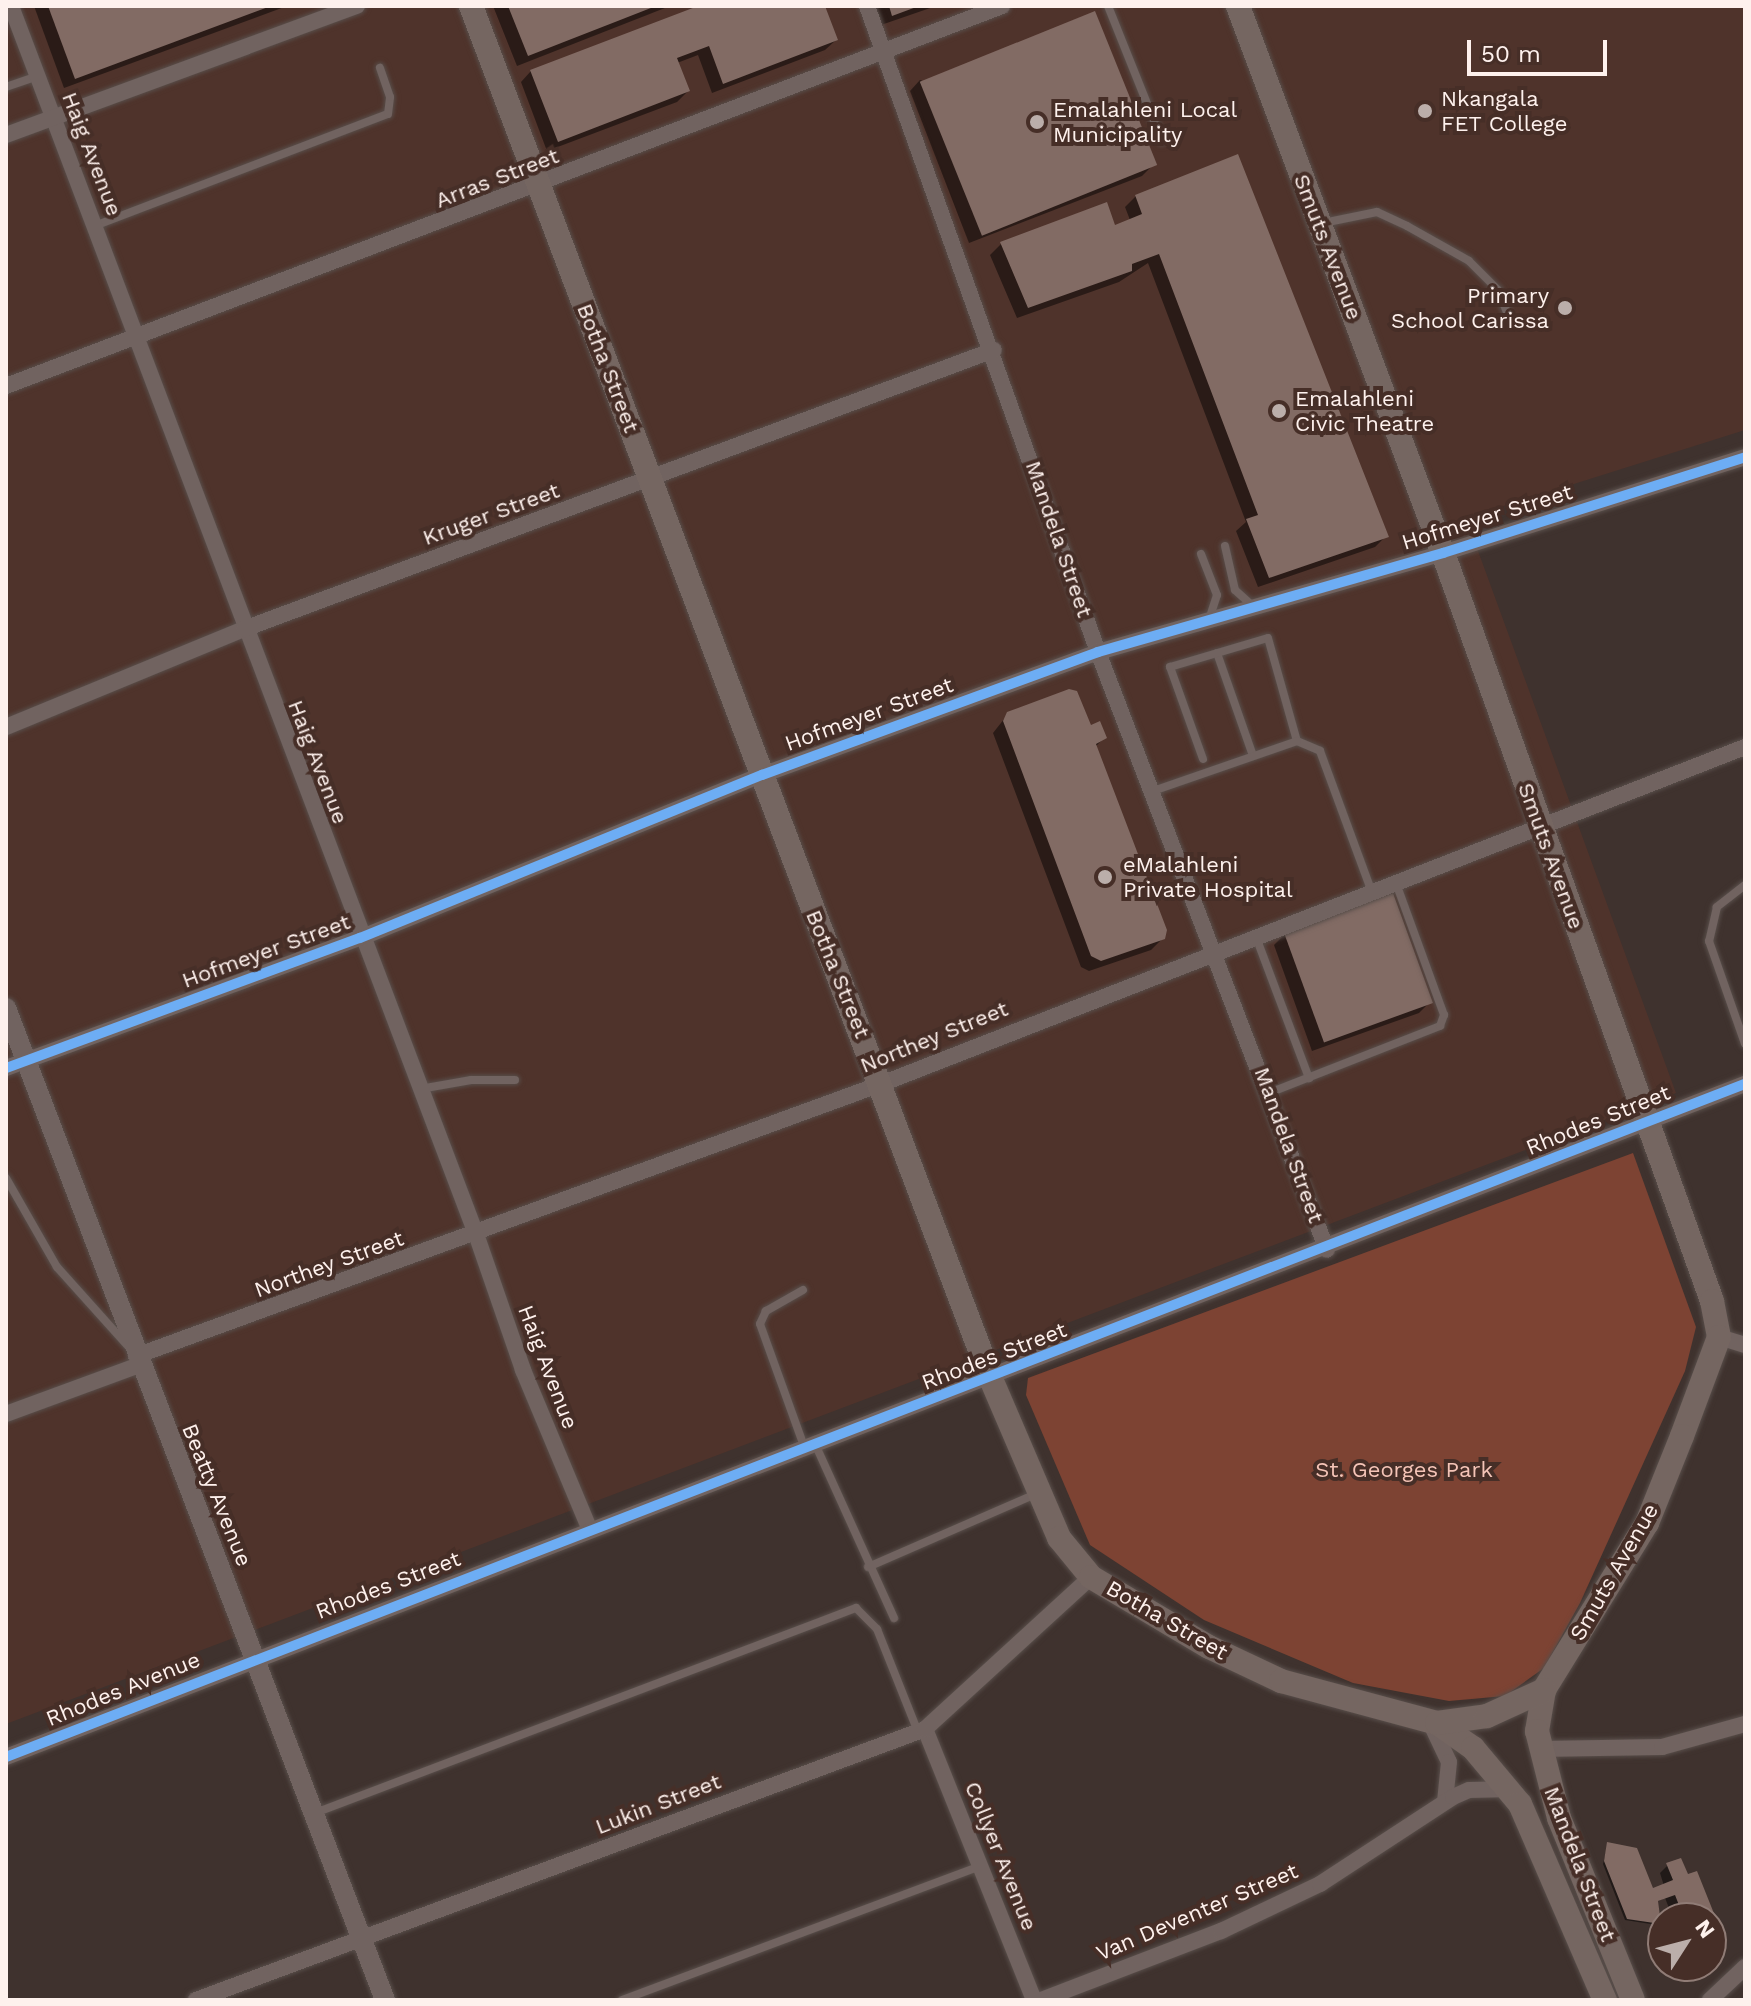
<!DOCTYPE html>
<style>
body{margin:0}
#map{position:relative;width:1751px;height:2006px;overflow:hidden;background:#3f322e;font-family:"Work Sans",sans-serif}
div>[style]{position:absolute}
.built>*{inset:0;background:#4f332b}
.green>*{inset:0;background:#7d4333}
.shadow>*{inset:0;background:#0007}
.building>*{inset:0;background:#826b64;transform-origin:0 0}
.roads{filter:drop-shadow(0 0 2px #584e4a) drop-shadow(0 0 2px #584e4a)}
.service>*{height:8px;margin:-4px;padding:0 4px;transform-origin:4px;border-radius:4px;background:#716360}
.minor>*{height:16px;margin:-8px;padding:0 8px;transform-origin:8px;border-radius:8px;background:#716360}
.tertiary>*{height:20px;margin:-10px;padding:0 10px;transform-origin:10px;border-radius:10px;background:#716360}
.secondary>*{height:24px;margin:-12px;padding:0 12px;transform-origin:12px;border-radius:12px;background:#756661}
.cycleway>*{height:10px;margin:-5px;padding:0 5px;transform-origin:5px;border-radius:5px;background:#6dadf4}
.dots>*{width:22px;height:22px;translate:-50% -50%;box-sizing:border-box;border:4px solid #462e27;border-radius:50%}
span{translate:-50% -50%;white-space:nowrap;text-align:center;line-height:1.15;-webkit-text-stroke:8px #462e27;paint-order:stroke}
.poi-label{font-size:22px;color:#fef1ed}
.left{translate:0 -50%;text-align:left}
.right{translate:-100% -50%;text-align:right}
.street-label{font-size:22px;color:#fef1ed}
.park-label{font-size:22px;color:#f5c4b7}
.frame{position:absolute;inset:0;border:8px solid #fef1ed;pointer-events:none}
.north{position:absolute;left:1647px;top:1902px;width:80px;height:80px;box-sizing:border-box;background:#462e27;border:2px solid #907c76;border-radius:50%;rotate:54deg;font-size:22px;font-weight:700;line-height:32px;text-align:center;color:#fef1ed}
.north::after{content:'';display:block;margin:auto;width:28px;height:36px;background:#bbaeaa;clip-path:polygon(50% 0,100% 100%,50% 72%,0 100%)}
.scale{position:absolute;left:1467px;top:40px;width:140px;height:36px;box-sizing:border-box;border:4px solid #fef1ed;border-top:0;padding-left:10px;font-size:24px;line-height:28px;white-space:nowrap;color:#fef1ed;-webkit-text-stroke:6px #462e27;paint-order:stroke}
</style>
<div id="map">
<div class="built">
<i style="clip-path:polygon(6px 6px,1745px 6px,1745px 430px,1466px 518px,1676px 1093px,6px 1724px)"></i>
</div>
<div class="green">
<i style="clip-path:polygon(1633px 1153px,1696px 1327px,1685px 1371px,1580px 1603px,1544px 1668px,1505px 1696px,1449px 1701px,1353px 1683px,1204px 1620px,1090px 1545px,1026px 1395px,1028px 1378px)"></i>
</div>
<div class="shadow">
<i style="clip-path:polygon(34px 6px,287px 6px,64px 88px)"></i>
<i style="clip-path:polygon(493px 6px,670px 6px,517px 66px)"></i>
<i style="clip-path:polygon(704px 6px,823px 6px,836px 40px,825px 50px,712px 93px,698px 55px,677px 63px,688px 91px,677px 102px,547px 151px,521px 82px,531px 71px)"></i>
<i style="clip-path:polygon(874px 6px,936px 6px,881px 25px)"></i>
<i style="clip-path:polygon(920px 80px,1153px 165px,1142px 176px,969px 243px,910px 91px)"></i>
<i style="clip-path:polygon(1136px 196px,1386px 536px,1375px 547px,1258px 587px,1236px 531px,1246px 522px,1148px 263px,1119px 282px,1017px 318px,990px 255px,1001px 244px,1113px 227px,1130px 220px,1125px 207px)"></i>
<i style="clip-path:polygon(1008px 714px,1090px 728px,1104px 738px,1095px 747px,1163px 938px,1151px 950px,1089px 971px,1081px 967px,993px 733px)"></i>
<i style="clip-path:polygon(1285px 934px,1430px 1002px,1419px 1013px,1312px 1051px,1274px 945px)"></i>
<i style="clip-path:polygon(1608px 1844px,1652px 1890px,1664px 1886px,1660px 1873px,1668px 1865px,1687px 1877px,1696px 1873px,1721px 1936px,1711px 1945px,1711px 1918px,1673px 1918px,1665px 1898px,1656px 1902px,1657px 1925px,1625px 1920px,1603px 1864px)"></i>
</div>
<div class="building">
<i style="clip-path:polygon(48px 6px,271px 6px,75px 79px)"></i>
<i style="clip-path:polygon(508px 6px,656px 6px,528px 56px)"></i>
<i style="clip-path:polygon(698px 6px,825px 6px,838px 40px,723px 84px,709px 46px,677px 58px,690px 91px,558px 142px,530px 70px)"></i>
<i style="clip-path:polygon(889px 6px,919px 6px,892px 16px)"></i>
<i style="left:1095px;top:11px;width:166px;height:189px;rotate:68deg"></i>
<i style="clip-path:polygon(1238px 154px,1389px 537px,1269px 578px,1246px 519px,1258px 515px,1159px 254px,1132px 264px,1132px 271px,1028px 308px,1000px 242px,1107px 202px,1115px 225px,1142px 214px,1135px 195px)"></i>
<i style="clip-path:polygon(1069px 689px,1077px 691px,1091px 725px,1100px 721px,1107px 738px,1096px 744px,1167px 930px,1165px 939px,1101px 961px,1091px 956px,1003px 721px,1007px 712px)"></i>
<i style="left:1393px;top:893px;width:117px;height:116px;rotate:70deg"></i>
<i style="clip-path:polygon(1607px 1842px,1637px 1848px,1653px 1888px,1673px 1880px,1666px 1863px,1681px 1858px,1688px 1874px,1697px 1871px,1723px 1936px,1711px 1941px,1711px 1918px,1684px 1918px,1675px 1895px,1658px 1901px,1661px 1924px,1627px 1919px,1604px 1861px)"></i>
</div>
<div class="roads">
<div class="service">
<i style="left:1108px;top:6px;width:145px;rotate:68.2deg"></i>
<i style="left:6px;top:87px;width:34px;rotate:-19deg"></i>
<i style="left:1323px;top:223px;width:55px;rotate:-11.5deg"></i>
<i style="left:1377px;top:212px;width:33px;rotate:25deg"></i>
<i style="left:1407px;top:226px;width:71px;rotate:29.4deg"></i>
<i style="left:1469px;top:261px;width:41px;rotate:45deg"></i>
<i style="left:1498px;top:290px;width:29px;rotate:68deg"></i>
<i style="left:97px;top:225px;width:311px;rotate:-20.9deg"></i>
<i style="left:388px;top:114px;width:17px;rotate:-83deg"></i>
<i style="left:390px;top:97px;width:31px;rotate:-109deg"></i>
<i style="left:1225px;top:546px;width:45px;rotate:77.2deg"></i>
<i style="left:1235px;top:590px;width:25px;rotate:42deg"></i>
<i style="left:1201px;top:554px;width:44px;rotate:68.7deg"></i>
<i style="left:1217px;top:595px;width:25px;rotate:108deg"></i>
<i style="left:1217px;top:653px;width:109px;rotate:70.7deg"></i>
<i style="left:1203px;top:759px;width:98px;rotate:-109.7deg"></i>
<i style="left:1170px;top:667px;width:102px;rotate:-16.5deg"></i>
<i style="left:1268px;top:638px;width:107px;rotate:74.3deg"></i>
<i style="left:1297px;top:741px;width:25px;rotate:23deg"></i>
<i style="left:1320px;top:751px;width:150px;rotate:69.8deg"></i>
<i style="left:1153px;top:791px;width:152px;rotate:-19.1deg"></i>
<i style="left:1745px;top:885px;width:36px;rotate:142deg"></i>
<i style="left:1717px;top:907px;width:35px;rotate:103deg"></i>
<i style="left:1709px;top:941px;width:109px;rotate:70.7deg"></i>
<i style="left:1256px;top:937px;width:151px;rotate:69.4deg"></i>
<i style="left:420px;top:1089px;width:52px;rotate:-10deg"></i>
<i style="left:471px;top:1080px;width:44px"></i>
<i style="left:1269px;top:1093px;width:184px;rotate:-21.4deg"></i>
<i style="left:1440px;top:1026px;width:12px;rotate:-70deg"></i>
<i style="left:1444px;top:1015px;width:140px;rotate:-110deg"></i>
<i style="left:6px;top:1178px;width:103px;rotate:60.2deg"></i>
<i style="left:57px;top:1267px;width:105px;rotate:48.1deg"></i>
<i style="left:803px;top:1290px;width:43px;rotate:150.4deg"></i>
<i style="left:766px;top:1311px;width:14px;rotate:115deg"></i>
<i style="left:760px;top:1324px;width:133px;rotate:70.2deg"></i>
<i style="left:816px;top:1446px;width:189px;rotate:65.6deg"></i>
<i style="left:868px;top:1567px;width:183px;rotate:-23.5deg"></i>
<i style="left:315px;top:1813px;width:579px;rotate:-20.75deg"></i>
<i style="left:856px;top:1608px;width:30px;rotate:45deg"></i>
<i style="left:877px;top:1629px;width:111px;rotate:68.3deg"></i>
<i style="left:622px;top:2000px;width:383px;rotate:-20.5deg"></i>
</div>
<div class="minor">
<i style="left:11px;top:6px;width:1313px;rotate:69.26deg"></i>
<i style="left:476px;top:1234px;width:144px;rotate:70.9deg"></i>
<i style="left:523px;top:1370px;width:173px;rotate:67.3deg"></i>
<i style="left:867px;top:6px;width:686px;rotate:70.32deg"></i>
<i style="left:1098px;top:652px;width:640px;rotate:69.05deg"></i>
<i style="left:6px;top:135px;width:374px;rotate:-20.2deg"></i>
<i style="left:6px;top:386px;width:1066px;rotate:-20.88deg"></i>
<i style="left:6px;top:727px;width:257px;rotate:-22.4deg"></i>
<i style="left:244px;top:629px;width:800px;rotate:-20.41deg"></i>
<i style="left:6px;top:1068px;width:377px;rotate:-20.2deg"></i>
<i style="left:360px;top:938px;width:434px;rotate:-22.1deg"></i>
<i style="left:762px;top:775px;width:358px;rotate:-20.1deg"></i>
<i style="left:1098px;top:652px;width:359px;rotate:-16deg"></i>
<i style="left:1443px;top:553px;width:317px;rotate:-17.6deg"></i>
<i style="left:1719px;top:1337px;width:27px;rotate:17deg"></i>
<i style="left:136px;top:1356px;width:793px;rotate:-20.06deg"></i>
<i style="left:881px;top:1084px;width:927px;rotate:-21.31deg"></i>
<i style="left:6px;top:1414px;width:142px;rotate:-20.2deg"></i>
<i style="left:1430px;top:1722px;width:44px;rotate:64.6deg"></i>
<i style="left:1449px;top:1762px;width:40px;rotate:95.7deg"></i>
<i style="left:925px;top:1729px;width:292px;rotate:68.1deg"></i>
<i style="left:1539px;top:1749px;width:123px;rotate:-0.9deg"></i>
<i style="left:1662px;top:1747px;width:86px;rotate:-15.5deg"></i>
<i style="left:6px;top:1757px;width:1865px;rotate:-21.16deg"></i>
<i style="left:196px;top:2000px;width:778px;rotate:-20.39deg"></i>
<i style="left:925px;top:1729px;width:225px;rotate:-42.5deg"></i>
<i style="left:1041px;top:2000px;width:193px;rotate:-21deg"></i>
<i style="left:1221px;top:1931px;width:110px;rotate:-25.4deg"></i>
<i style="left:1320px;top:1884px;width:159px;rotate:-33.2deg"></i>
<i style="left:1453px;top:1797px;width:17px;rotate:-24deg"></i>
<i style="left:1469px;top:1790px;width:43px;rotate:-1.3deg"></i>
<i style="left:1710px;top:2000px;width:48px;rotate:-43.3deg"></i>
</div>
<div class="tertiary">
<i style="left:6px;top:1008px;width:1062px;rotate:69.09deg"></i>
</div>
<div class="secondary">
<i style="left:471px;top:6px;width:1468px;rotate:69.26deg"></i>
<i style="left:991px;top:1379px;width:173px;rotate:66.8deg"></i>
<i style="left:1059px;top:1538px;width:50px;rotate:50.6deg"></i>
<i style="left:1091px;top:1577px;width:137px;rotate:30.7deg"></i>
<i style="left:1209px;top:1647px;width:80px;rotate:25.3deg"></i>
<i style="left:1281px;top:1681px;width:162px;rotate:15.1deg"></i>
<i style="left:1437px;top:1723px;width:44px;rotate:34.8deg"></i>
<i style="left:1473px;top:1748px;width:73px;rotate:50deg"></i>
<i style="left:1520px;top:1804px;width:214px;rotate:66.6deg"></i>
<i style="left:1238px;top:6px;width:584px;rotate:69.46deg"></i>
<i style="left:1443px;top:553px;width:795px;rotate:70.22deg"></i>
<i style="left:1712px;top:1301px;width:37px;rotate:79deg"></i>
<i style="left:1719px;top:1337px;width:106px;rotate:110.5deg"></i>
<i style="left:1682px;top:1436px;width:94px;rotate:111.9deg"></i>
<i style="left:1647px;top:1523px;width:196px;rotate:121.7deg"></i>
<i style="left:1544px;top:1690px;width:42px;rotate:99.7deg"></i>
<i style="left:1537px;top:1731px;width:90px;rotate:75.8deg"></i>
<i style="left:1559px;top:1818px;width:196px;rotate:67.9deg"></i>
<i style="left:1437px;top:1723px;width:50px;rotate:-8deg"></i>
<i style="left:1487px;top:1716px;width:63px;rotate:-24.5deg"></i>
</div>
</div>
<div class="cycleway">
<i style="left:6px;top:1068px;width:377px;rotate:-20.2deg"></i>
<i style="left:360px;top:938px;width:434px;rotate:-22.1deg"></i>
<i style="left:762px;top:775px;width:358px;rotate:-20.1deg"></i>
<i style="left:1098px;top:652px;width:359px;rotate:-16deg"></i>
<i style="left:1443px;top:553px;width:317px;rotate:-17.6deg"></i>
<i style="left:6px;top:1757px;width:1865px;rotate:-21.16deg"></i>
</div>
<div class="dots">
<i style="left:1425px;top:111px;background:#bbaeaa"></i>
<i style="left:1037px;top:122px;background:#bbaeaa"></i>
<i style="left:1565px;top:308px;background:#bbaeaa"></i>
<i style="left:1279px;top:411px;background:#bbaeaa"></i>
<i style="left:1105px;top:877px;background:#bbaeaa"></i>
</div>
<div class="poi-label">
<span class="left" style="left:1441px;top:111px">Nkangala<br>FET College</span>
<span class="left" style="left:1053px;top:122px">Emalahleni Local<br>Municipality</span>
<span class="right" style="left:1549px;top:308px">Primary<br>School Carissa</span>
<span class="left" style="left:1295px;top:411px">Emalahleni<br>Civic Theatre</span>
<span class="left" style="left:1123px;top:877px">eMalahleni<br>Private Hospital</span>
</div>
<div class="street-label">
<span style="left:92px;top:154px;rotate:69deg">Haig Avenue</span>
<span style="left:497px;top:178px;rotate:-21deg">Arras Street</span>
<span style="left:1328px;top:247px;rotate:69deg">Smuts Avenue</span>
<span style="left:608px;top:368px;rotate:69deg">Botha Street</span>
<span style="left:491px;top:514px;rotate:-20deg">Kruger Street</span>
<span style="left:1487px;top:517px;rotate:-17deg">Hofmeyer Street</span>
<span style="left:1059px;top:539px;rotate:71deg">Mandela Street</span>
<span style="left:869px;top:714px;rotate:-20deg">Hofmeyer Street</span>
<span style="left:318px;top:762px;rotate:69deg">Haig Avenue</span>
<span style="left:1551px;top:856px;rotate:70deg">Smuts Avenue</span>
<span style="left:266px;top:951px;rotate:-20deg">Hofmeyer Street</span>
<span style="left:838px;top:974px;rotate:68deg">Botha Street</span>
<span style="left:934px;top:1037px;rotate:-22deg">Northey Street</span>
<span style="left:1598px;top:1120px;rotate:-22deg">Rhodes Street</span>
<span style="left:1289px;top:1145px;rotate:70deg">Mandela Street</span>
<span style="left:329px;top:1264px;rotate:-20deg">Northey Street</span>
<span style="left:994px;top:1356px;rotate:-21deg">Rhodes Street</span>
<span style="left:548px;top:1367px;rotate:69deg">Haig Avenue</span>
<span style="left:217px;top:1495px;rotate:68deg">Beatty Avenue</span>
<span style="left:1614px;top:1572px;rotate:-60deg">Smuts Avenue</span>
<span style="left:388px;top:1585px;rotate:-21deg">Rhodes Street</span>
<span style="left:1167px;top:1620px;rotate:30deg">Botha Street</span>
<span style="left:123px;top:1689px;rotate:-22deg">Rhodes Avenue</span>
<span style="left:658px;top:1804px;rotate:-21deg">Lukin Street</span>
<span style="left:1001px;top:1856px;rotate:68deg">Collyer Avenue</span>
<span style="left:1580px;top:1864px;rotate:69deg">Mandela Street</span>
<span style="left:1197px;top:1912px;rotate:-23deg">Van Deventer Street</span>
</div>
<div class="park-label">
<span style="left:1404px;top:1470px">St. Georges Park</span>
</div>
<div class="frame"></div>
<div class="north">N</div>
<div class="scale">50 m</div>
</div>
